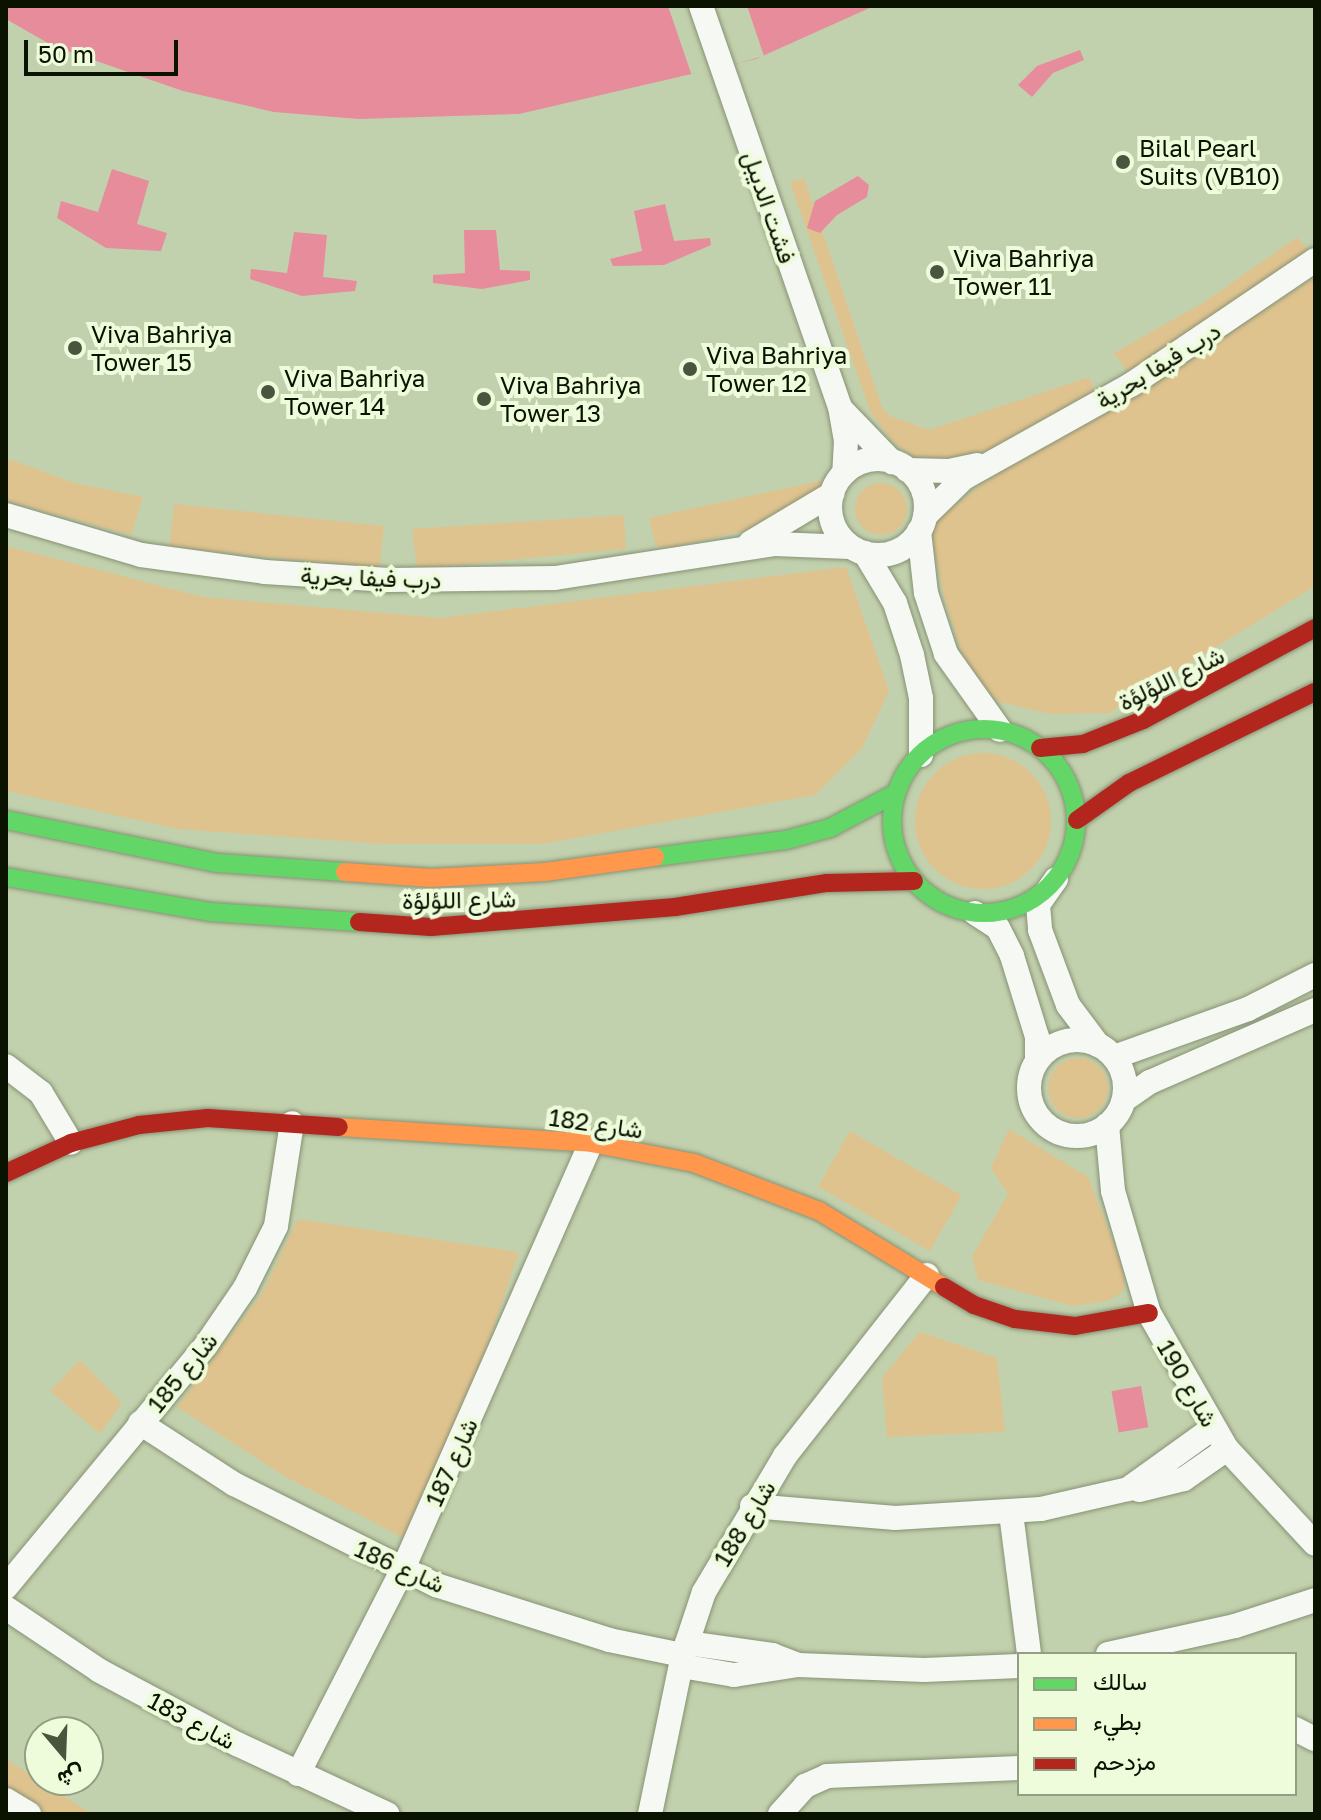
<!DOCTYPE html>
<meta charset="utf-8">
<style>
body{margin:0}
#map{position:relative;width:1321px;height:1820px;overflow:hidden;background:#c2d1ad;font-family:"Golos Text",Vazirmatn,sans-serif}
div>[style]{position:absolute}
.green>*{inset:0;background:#dfc38f;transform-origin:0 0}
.round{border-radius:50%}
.water>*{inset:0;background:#e68c9a;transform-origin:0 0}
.pier>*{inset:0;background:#c2d1ad}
.roads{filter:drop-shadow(0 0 2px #879275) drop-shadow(0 0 2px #879275)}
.street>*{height:24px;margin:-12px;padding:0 12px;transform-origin:12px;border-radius:12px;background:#f6f8f3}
.street>.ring{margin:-12px;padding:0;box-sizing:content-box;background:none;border:24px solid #f6f8f3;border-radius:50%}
.fast>*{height:18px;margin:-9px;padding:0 9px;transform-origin:9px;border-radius:9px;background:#63d668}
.fast>.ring{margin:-9px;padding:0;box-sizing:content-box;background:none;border:18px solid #63d668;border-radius:50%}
.slow>*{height:18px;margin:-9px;padding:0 9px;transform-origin:9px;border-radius:9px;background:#ff974d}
.jam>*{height:18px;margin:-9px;padding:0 9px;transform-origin:9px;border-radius:9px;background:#b3261e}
.dots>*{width:22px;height:22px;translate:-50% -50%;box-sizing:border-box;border:4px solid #eefcdb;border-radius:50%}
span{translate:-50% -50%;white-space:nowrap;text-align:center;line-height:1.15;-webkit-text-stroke:8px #eefcdb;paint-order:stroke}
.poi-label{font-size:24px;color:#0a1200}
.left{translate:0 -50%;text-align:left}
.street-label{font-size:24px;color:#0a1200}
.frame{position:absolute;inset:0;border:8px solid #0a1200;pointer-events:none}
.legend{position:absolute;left:1017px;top:1652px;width:280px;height:144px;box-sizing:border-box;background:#eefcdb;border:2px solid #939e83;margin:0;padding:10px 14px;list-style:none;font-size:24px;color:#0a1200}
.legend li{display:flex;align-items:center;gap:16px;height:40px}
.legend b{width:40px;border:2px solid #939e83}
.north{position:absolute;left:24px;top:1716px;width:80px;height:80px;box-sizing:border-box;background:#eefcdb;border:2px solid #939e83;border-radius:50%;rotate:161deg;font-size:22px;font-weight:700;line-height:32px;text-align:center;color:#0a1200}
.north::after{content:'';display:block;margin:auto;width:28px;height:36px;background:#4a553d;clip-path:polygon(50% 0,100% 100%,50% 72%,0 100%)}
.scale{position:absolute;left:24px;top:40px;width:154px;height:36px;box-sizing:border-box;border:4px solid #0a1200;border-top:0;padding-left:10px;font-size:24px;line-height:28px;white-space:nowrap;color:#0a1200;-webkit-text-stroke:6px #eefcdb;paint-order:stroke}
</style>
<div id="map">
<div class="green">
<i style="clip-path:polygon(804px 178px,882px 407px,890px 416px,929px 430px,1089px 377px,1097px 397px,1007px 444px,958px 459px,914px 458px,891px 440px,870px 411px,790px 182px)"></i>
<i style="clip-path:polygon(1297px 237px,1313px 256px,1130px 375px,1114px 353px,1206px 301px)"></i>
<i style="clip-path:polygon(1315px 277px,1315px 586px,1109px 713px,1049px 714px,996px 701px,964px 661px,945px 600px,930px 531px,933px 520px,1001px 470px,1111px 410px)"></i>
<i style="clip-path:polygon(6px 458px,74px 483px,143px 497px,131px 535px,6px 501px)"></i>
<i style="clip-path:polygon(828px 479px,808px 502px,773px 524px,670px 548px,656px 546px,649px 518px)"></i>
<i class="round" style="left:855px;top:483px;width:52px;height:52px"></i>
<i style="left:174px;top:504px;width:211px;height:43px;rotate:6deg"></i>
<i style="clip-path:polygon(624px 515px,626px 549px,417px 569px,412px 529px)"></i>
<i style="clip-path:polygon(6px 546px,203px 597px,440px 618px,846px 567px,889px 691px,862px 748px,815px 795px,542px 844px,383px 844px,178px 829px,6px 791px)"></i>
<i class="round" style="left:915px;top:753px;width:136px;height:136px"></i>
<i class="round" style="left:1048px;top:1058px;width:60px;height:60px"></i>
<i style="clip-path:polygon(1009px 1129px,1088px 1177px,1124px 1269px,1124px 1291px,1108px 1301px,1073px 1306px,978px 1280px,972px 1256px,1008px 1194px,991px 1168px)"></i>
<i style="left:850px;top:1131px;width:129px;height:64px;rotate:30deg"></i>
<i style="clip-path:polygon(298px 1219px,519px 1252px,469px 1401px,404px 1538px,286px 1477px,177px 1407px,262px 1293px)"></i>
<i style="clip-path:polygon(920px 1332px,997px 1358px,1005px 1432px,887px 1437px,882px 1377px)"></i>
<i style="clip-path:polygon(80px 1360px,122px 1403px,100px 1434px,50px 1391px)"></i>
<i style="clip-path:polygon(6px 1759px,92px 1814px,6px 1814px)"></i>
</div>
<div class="water">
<i style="clip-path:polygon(6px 6px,874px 6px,756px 59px,519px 114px,359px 119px,274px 112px,183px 91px,53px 46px,6px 19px)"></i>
<i style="clip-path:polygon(1080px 50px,1084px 60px,1053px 73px,1032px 97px,1018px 85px,1037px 66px)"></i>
<i style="clip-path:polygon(112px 169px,149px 181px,137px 224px,167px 233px,161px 251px,106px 248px,57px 218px,61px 201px,98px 212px)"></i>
<i style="clip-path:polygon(858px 176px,869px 185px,867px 197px,837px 215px,820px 233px,807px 228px,815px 201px)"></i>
<i style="clip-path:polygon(665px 204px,674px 241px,710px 238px,711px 245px,664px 265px,613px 266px,610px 259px,642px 251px,634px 211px)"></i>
<i style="clip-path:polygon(464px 230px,496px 230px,500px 270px,530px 271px,530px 280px,482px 289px,433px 283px,433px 275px,465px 273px)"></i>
<i style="clip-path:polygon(294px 232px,327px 235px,323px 277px,357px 281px,355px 291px,302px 296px,250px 279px,251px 269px,287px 273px)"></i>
<i style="left:1141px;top:1386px;width:42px;height:30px;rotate:80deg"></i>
</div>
<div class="pier">
<i style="clip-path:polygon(668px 6px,747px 6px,764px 56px,692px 76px)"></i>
</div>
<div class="roads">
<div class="street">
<i style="left:701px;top:6px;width:424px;rotate:70.9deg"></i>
<i style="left:840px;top:407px;width:34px;rotate:80deg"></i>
<i style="left:846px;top:440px;width:33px;rotate:93deg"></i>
<i style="left:841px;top:409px;width:74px;rotate:46.1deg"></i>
<i class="ring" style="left:830px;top:459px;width:72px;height:72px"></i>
<i style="left:907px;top:470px;width:42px;rotate:1.4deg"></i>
<i style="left:949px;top:471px;width:29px;rotate:-12deg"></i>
<i style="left:6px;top:515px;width:141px;rotate:16.5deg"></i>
<i style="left:141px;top:555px;width:125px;rotate:7.8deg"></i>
<i style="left:265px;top:572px;width:124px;rotate:3.7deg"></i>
<i style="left:389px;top:580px;width:166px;rotate:-0.7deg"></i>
<i style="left:555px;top:578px;width:223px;rotate:-8.8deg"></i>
<i style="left:775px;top:544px;width:75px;rotate:2.3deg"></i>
<i style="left:925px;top:516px;width:54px;rotate:-44.3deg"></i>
<i style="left:964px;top:478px;width:193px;rotate:-29.2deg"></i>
<i style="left:1132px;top:384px;width:221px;rotate:-34.1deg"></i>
<i style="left:919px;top:531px;width:62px;rotate:83.6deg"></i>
<i style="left:926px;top:593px;width:64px;rotate:71.8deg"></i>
<i style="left:946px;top:654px;width:93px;rotate:54.6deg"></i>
<i style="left:750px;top:543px;width:96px;rotate:-30.9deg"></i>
<i style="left:865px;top:553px;width:58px;rotate:59deg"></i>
<i style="left:895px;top:603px;width:55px;rotate:71.9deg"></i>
<i style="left:912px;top:655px;width:44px;rotate:78.2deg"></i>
<i style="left:921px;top:698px;width:57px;rotate:90deg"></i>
<i style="left:1056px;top:879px;width:32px;rotate:125deg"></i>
<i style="left:1038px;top:905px;width:25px;rotate:85deg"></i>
<i style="left:1040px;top:930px;width:80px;rotate:69.5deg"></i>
<i style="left:1068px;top:1005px;width:50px;rotate:53.1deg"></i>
<i style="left:975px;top:913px;width:27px;rotate:33deg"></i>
<i style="left:998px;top:928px;width:31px;rotate:63deg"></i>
<i style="left:1012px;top:956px;width:85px;rotate:72.8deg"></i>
<i style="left:1037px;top:1037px;width:24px;rotate:90deg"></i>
<i class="ring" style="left:1029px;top:1040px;width:72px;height:72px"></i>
<i style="left:1114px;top:1057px;width:142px;rotate:-19.7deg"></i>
<i style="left:1248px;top:1009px;width:75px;rotate:-26.9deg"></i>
<i style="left:6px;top:1066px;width:44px;rotate:37.6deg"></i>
<i style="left:41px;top:1093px;width:58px;rotate:59deg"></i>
<i style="left:1124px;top:1100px;width:32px;rotate:-35deg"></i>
<i style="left:1150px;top:1082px;width:180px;rotate:-23.6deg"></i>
<i style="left:1107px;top:1125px;width:66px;rotate:84.8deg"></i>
<i style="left:1113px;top:1191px;width:127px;rotate:73.6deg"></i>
<i style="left:1149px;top:1313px;width:157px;rotate:60.2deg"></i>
<i style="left:1227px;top:1449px;width:129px;rotate:47.2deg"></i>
<i style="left:140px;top:1423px;width:112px;rotate:33deg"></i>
<i style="left:234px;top:1484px;width:226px;rotate:26.6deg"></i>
<i style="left:436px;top:1585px;width:182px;rotate:17.6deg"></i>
<i style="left:609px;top:1640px;width:76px;rotate:11.5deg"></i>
<i style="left:1139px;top:1490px;width:46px;rotate:-13.7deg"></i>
<i style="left:1184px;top:1479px;width:52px;rotate:-34.9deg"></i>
<i style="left:752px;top:1506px;width:144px;rotate:4.8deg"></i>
<i style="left:895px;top:1518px;width:146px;rotate:-3.5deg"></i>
<i style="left:1041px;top:1509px;width:89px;rotate:-12.9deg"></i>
<i style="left:1128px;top:1489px;width:105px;rotate:-35.7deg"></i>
<i style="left:1011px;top:1513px;width:142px;rotate:82.7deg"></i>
<i style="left:6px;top:1587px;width:314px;rotate:-50.4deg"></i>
<i style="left:206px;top:1345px;width:69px;rotate:-55.6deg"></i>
<i style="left:245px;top:1288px;width:69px;rotate:-63.4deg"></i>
<i style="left:276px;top:1226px;width:104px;rotate:-81.2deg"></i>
<i style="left:6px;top:1608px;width:113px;rotate:33.8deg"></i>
<i style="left:100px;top:1671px;width:155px;rotate:28.1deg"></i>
<i style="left:237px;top:1744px;width:166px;rotate:25deg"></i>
<i style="left:687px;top:1643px;width:86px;rotate:8deg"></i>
<i style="left:772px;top:1655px;width:28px;rotate:21deg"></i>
<i style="left:1108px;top:1654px;width:130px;rotate:-12.4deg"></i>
<i style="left:1235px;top:1626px;width:84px;rotate:-18deg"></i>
<i style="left:681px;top:1666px;width:54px;rotate:9.6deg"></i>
<i style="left:734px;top:1675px;width:65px;rotate:-8.9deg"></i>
<i style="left:798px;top:1665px;width:126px;rotate:2.3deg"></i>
<i style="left:924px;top:1670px;width:95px;rotate:-2.4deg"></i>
<i style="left:1295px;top:1729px;width:22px;rotate:27deg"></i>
<i style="left:298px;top:1774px;width:230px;rotate:-62.9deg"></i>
<i style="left:403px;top:1569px;width:466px;rotate:-66.2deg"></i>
<i style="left:6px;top:1800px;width:27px;rotate:31deg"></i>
<i style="left:650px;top:1814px;width:162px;rotate:-78.3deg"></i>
<i style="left:683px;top:1655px;width:66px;rotate:-71.6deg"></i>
<i style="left:704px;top:1592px;width:158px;rotate:-59.2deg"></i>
<i style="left:785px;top:1456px;width:230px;rotate:-51.9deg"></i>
<i style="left:780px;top:1814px;width:38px;rotate:-48deg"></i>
<i style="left:805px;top:1786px;width:24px;rotate:-24deg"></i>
<i style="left:827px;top:1776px;width:192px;rotate:-2.4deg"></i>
</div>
<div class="fast">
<i class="ring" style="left:892px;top:729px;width:166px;height:166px"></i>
<i style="left:6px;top:820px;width:216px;rotate:11.5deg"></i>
<i style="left:218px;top:863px;width:127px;rotate:4.1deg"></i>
<i style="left:655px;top:857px;width:132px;rotate:-7.4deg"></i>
<i style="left:786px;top:840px;width:46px;rotate:-15.3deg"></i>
<i style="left:830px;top:828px;width:75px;rotate:-27.9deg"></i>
<i style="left:6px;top:877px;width:208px;rotate:9.7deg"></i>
<i style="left:211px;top:912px;width:148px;rotate:3.9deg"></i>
</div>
<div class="slow">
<i style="left:345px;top:872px;width:86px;rotate:4deg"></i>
<i style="left:431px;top:878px;width:114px;rotate:-3deg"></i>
<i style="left:545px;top:872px;width:111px;rotate:-7.8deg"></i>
<i style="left:339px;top:1127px;width:253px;rotate:3.6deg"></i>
<i style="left:591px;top:1143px;width:105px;rotate:11deg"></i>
<i style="left:694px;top:1163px;width:134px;rotate:21deg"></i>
<i style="left:819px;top:1211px;width:146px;rotate:31.3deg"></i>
</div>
<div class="jam">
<i style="left:1040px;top:748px;width:43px;rotate:-5.3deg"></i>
<i style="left:1083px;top:744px;width:65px;rotate:-21.8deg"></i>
<i style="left:1143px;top:720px;width:195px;rotate:-28.1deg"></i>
<i style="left:1077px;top:820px;width:64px;rotate:-35.4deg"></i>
<i style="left:1129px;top:783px;width:207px;rotate:-26.1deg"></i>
<i style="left:359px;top:922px;width:72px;rotate:4deg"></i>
<i style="left:431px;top:927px;width:245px;rotate:-4.7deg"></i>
<i style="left:675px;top:907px;width:154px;rotate:-9deg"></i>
<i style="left:827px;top:883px;width:87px;rotate:-1.3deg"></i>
<i style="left:6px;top:1173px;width:72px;rotate:-24.8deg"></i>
<i style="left:71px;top:1143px;width:70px;rotate:-14.8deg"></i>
<i style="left:139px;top:1125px;width:69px;rotate:-5.8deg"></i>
<i style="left:208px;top:1118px;width:131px;rotate:3.9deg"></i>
<i style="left:944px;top:1287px;width:35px;rotate:31deg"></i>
<i style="left:974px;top:1305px;width:43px;rotate:18.9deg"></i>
<i style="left:1015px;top:1319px;width:60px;rotate:6.7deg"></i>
<i style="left:1075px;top:1326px;width:75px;rotate:-10deg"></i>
</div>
</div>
<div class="dots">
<i style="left:1123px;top:162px;background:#4a553d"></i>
<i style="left:937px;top:272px;background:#4a553d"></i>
<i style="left:75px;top:348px;background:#4a553d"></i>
<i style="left:690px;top:369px;background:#4a553d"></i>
<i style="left:268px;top:392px;background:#4a553d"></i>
<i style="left:484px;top:399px;background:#4a553d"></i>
</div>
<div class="poi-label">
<span class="left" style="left:1139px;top:162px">Bilal Pearl<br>Suits (VB10)</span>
<span class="left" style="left:953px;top:272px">Viva Bahriya<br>Tower 11</span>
<span class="left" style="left:91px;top:348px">Viva Bahriya<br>Tower 15</span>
<span class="left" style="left:706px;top:369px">Viva Bahriya<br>Tower 12</span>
<span class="left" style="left:284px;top:392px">Viva Bahriya<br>Tower 14</span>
<span class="left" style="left:500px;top:399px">Viva Bahriya<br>Tower 13</span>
</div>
<div class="street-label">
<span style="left:770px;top:207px;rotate:71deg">فشت الديبل</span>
<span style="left:1158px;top:365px;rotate:-32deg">درب فيفا بحرية</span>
<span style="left:371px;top:577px;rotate:2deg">درب فيفا بحرية</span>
<span style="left:1171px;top:678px;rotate:-26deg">شارع اللؤلؤة</span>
<span style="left:459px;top:899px;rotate:-1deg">شارع اللؤلؤة</span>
<span style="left:596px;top:1123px;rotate:8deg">شارع 182</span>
<span style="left:182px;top:1372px;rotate:-51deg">شارع 185</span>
<span style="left:1188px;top:1383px;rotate:60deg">شارع 190</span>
<span style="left:451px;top:1462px;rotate:-66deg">شارع 187</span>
<span style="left:744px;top:1523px;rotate:-59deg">شارع 188</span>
<span style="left:400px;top:1566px;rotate:24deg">شارع 186</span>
<span style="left:192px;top:1720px;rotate:28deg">شارع 183</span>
</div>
<div class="frame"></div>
<ul class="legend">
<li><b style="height:10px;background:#63d668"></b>سالك</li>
<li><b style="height:10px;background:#ff974d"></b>بطيء</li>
<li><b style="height:10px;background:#b3261e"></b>مزدحم</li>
</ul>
<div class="north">ش</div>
<div class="scale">50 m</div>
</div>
